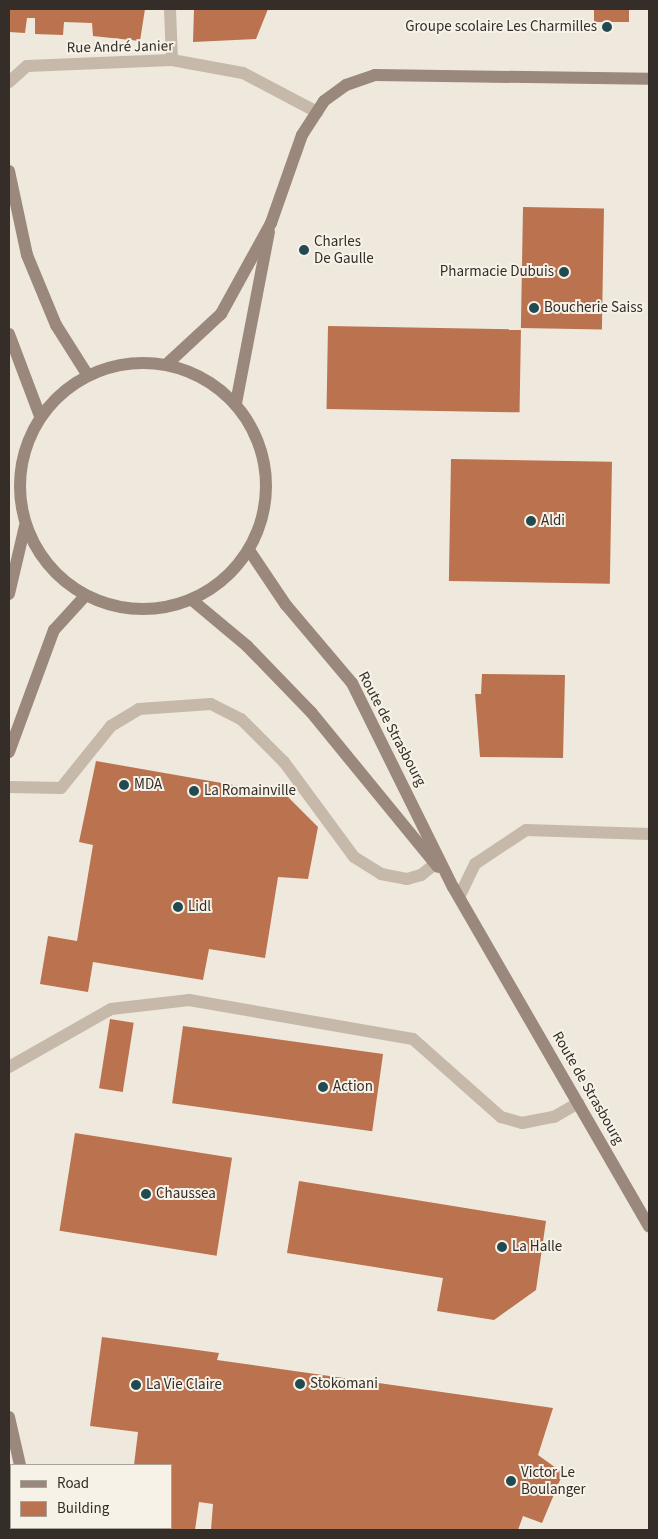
<!DOCTYPE html>
<meta charset="utf-8">
<style>
body{margin:0}
#map{position:relative;width:658px;height:1539px;overflow:hidden;background:#efe8dc;font-family:"Source Sans 3",sans-serif}
div>[style]{position:absolute}
.building>*{inset:0;background:#ba724f;transform-origin:0 0}
.lane>*{height:12px;margin:-6px;padding:0 6px;transform-origin:6px;border-radius:6px;background:#c6b9a9}
.street>*{height:12px;margin:-6px;padding:0 6px;transform-origin:6px;border-radius:6px;background:#c6b9a9}
.secondary>*{height:12px;margin:-6px;padding:0 6px;transform-origin:6px;border-radius:6px;background:#99887b}
.secondary>.ring{margin:-6px;padding:0;box-sizing:content-box;background:none;border:12px solid #99887b;border-radius:50%}
.dots>*{width:14px;height:14px;translate:-50% -50%;box-sizing:border-box;border:2px solid #f7f2e8;border-radius:50%}
span{translate:-50% -50%;white-space:nowrap;text-align:center;line-height:1.15;-webkit-text-stroke:4px #f7f2e8;paint-order:stroke}
.poi-label{font-size:15px;color:#342d28}
.right{translate:-100% -50%;text-align:right}
.left{translate:0 -50%;text-align:left}
.street-label{font-size:15px;color:#342d28}
.frame{position:absolute;inset:0;border:10px solid #342d28;pointer-events:none}
.legend{position:absolute;left:10px;top:1464px;width:162px;height:65px;box-sizing:border-box;background:#f7f2e8;border:1px solid #a9a39b;margin:0;padding:6px 9px;list-style:none;font-size:15px;color:#342d28}
.legend li{display:flex;align-items:center;gap:10px;height:25px}
.legend b{width:25px;border:1px solid #a9a39b}
</style>
<div id="map">
<div class="building">
<i style="clip-path:polygon(9px 9px,145px 9px,140px 41px,93px 36px,92px 23px,64px 22px,63px 35px,35px 34px,35px 18px,27px 18px,25px 33px,9px 32px)"></i>
<i style="clip-path:polygon(194px 9px,268px 9px,256px 39px,193px 42px)"></i>
<i style="left:594px;top:9px;width:35px;height:13px"></i>
<i style="left:523px;top:207px;width:81px;height:121px;rotate:1deg"></i>
<i style="left:328px;top:326px;width:193px;height:83px;rotate:1deg"></i>
<i style="left:451px;top:459px;width:161px;height:122px;rotate:1deg"></i>
<i style="clip-path:polygon(482px 674px,565px 675px,563px 758px,480px 757px,475px 694px,481px 694px)"></i>
<i style="clip-path:polygon(96px 761px,285px 794px,318px 827px,308px 879px,278px 877px,265px 958px,209px 949px,203px 980px,93px 962px,88px 992px,40px 984px,48px 936px,77px 941px,93px 845px,79px 842px)"></i>
<i style="left:110px;top:1019px;width:24px;height:70px;rotate:9deg"></i>
<i style="left:183px;top:1026px;width:202px;height:78px;rotate:8deg"></i>
<i style="left:75px;top:1133px;width:159px;height:99px;rotate:9deg"></i>
<i style="clip-path:polygon(299px 1181px,546px 1221px,536px 1290px,494px 1320px,437px 1311px,443px 1278px,287px 1253px)"></i>
<i style="clip-path:polygon(102px 1337px,219px 1353px,217px 1360px,553px 1408px,538px 1455px,563px 1473px,542px 1523px,523px 1516px,518px 1530px,211px 1530px,213px 1504px,199px 1502px,195px 1530px,125px 1530px,171px 1528px,171px 1465px,134px 1465px,138px 1432px,90px 1426px)"></i>
</div>
<div class="lane">
<i style="left:9px;top:787px;width:52px;rotate:1.1deg"></i>
<i style="left:61px;top:788px;width:80px;rotate:-51.1deg"></i>
<i style="left:111px;top:726px;width:33px;rotate:-31deg"></i>
<i style="left:139px;top:709px;width:72px;rotate:-4deg"></i>
<i style="left:211px;top:704px;width:34px;rotate:27deg"></i>
<i style="left:241px;top:719px;width:61px;rotate:45deg"></i>
<i style="left:284px;top:762px;width:118px;rotate:53.6deg"></i>
<i style="left:354px;top:857px;width:32px;rotate:32deg"></i>
<i style="left:381px;top:874px;width:26px;rotate:11deg"></i>
<i style="left:407px;top:879px;width:15px;rotate:-16deg"></i>
<i style="left:421px;top:875px;width:18px;rotate:-38deg"></i>
<i style="left:9px;top:1067px;width:117px;rotate:-29.6deg"></i>
<i style="left:111px;top:1009px;width:79px;rotate:-6.6deg"></i>
<i style="left:189px;top:1000px;width:227px;rotate:9.9deg"></i>
<i style="left:413px;top:1039px;width:118px;rotate:41.6deg"></i>
<i style="left:501px;top:1117px;width:22px;rotate:16deg"></i>
<i style="left:522px;top:1123px;width:33px;rotate:-11deg"></i>
<i style="left:554px;top:1117px;width:28px;rotate:-30deg"></i>
</div>
<div class="street">
<i style="left:170px;top:9px;width:51px;rotate:87.8deg"></i>
<i style="left:9px;top:82px;width:24px;rotate:-42deg"></i>
<i style="left:27px;top:66px;width:145px;rotate:-2.4deg"></i>
<i style="left:172px;top:60px;width:72px;rotate:10.4deg"></i>
<i style="left:243px;top:73px;width:84px;rotate:27.8deg"></i>
<i style="left:459px;top:897px;width:37px;rotate:-64deg"></i>
<i style="left:475px;top:864px;width:61px;rotate:-33.7deg"></i>
<i style="left:526px;top:830px;width:123px;rotate:1.9deg"></i>
</div>
<div class="secondary">
<i style="left:9px;top:171px;width:86px;rotate:77.9deg"></i>
<i style="left:27px;top:255px;width:76px;rotate:67.5deg"></i>
<i style="left:56px;top:325px;width:58px;rotate:57.7deg"></i>
<i style="left:9px;top:334px;width:88px;rotate:69.3deg"></i>
<i class="ring" style="left:20px;top:363px;width:234px;height:234px"></i>
<i style="left:167px;top:364px;width:74px;rotate:-42.8deg"></i>
<i style="left:221px;top:314px;width:104px;rotate:-61.2deg"></i>
<i style="left:271px;top:223px;width:93px;rotate:-70.6deg"></i>
<i style="left:302px;top:135px;width:40px;rotate:-57.1deg"></i>
<i style="left:324px;top:101px;width:27px;rotate:-36deg"></i>
<i style="left:346px;top:85px;width:31px;rotate:-19deg"></i>
<i style="left:375px;top:75px;width:274px;rotate:0.8deg"></i>
<i style="left:236px;top:403px;width:174px;rotate:-79.1deg"></i>
<i style="left:249px;top:550px;width:66px;rotate:56.1deg"></i>
<i style="left:286px;top:605px;width:102px;rotate:49.8deg"></i>
<i style="left:352px;top:683px;width:228px;rotate:63.7deg"></i>
<i style="left:453px;top:887px;width:392px;rotate:60deg"></i>
<i style="left:9px;top:594px;width:70px;rotate:-76.8deg"></i>
<i style="left:192px;top:600px;width:72px;rotate:39.9deg"></i>
<i style="left:247px;top:646px;width:92px;rotate:45.9deg"></i>
<i style="left:311px;top:712px;width:200px;rotate:50.7deg"></i>
<i style="left:9px;top:752px;width:130px;rotate:-69.8deg"></i>
<i style="left:54px;top:630px;width:46px;rotate:-47.6deg"></i>
<i style="left:9px;top:1417px;width:49px;rotate:77.1deg"></i>
<i style="left:34px;top:1528px;width:2px;rotate:90deg"></i>
</div>
<div class="dots">
<i style="left:607px;top:27px;background:#224a51"></i>
<i style="left:304px;top:250px;background:#224a51"></i>
<i style="left:564px;top:272px;background:#224a51"></i>
<i style="left:534px;top:308px;background:#224a51"></i>
<i style="left:531px;top:521px;background:#224a51"></i>
<i style="left:124px;top:785px;background:#224a51"></i>
<i style="left:194px;top:791px;background:#224a51"></i>
<i style="left:178px;top:907px;background:#224a51"></i>
<i style="left:323px;top:1087px;background:#224a51"></i>
<i style="left:146px;top:1194px;background:#224a51"></i>
<i style="left:502px;top:1247px;background:#224a51"></i>
<i style="left:300px;top:1384px;background:#224a51"></i>
<i style="left:136px;top:1385px;background:#224a51"></i>
<i style="left:511px;top:1481px;background:#224a51"></i>
</div>
<div class="poi-label">
<span class="right" style="left:597px;top:27px">Groupe scolaire Les Charmilles</span>
<span class="left" style="left:314px;top:250px">Charles<br>De Gaulle</span>
<span class="right" style="left:554px;top:272px">Pharmacie Dubuis</span>
<span class="left" style="left:544px;top:308px">Boucherie Saiss</span>
<span class="left" style="left:541px;top:521px">Aldi</span>
<span class="left" style="left:134px;top:785px">MDA</span>
<span class="left" style="left:204px;top:791px">La Romainville</span>
<span class="left" style="left:188px;top:907px">Lidl</span>
<span class="left" style="left:333px;top:1087px">Action</span>
<span class="left" style="left:156px;top:1194px">Chaussea</span>
<span class="left" style="left:512px;top:1247px">La Halle</span>
<span class="left" style="left:310px;top:1384px">Stokomani</span>
<span class="left" style="left:146px;top:1385px">La Vie Claire</span>
<span class="left" style="left:521px;top:1481px">Victor Le<br>Boulanger</span>
</div>
<div class="street-label">
<span style="left:120px;top:47px;rotate:-1deg">Rue André Janier</span>
<span style="left:392px;top:729px;rotate:62deg">Route de Strasbourg</span>
<span style="left:588px;top:1088px;rotate:60deg">Route de Strasbourg</span>
</div>
<div class="frame"></div>
<ul class="legend">
<li><b style="height:6px;background:#99887b"></b>Road</li>
<li><b style="height:14px;background:#ba724f"></b>Building</li>
</ul>
</div>
